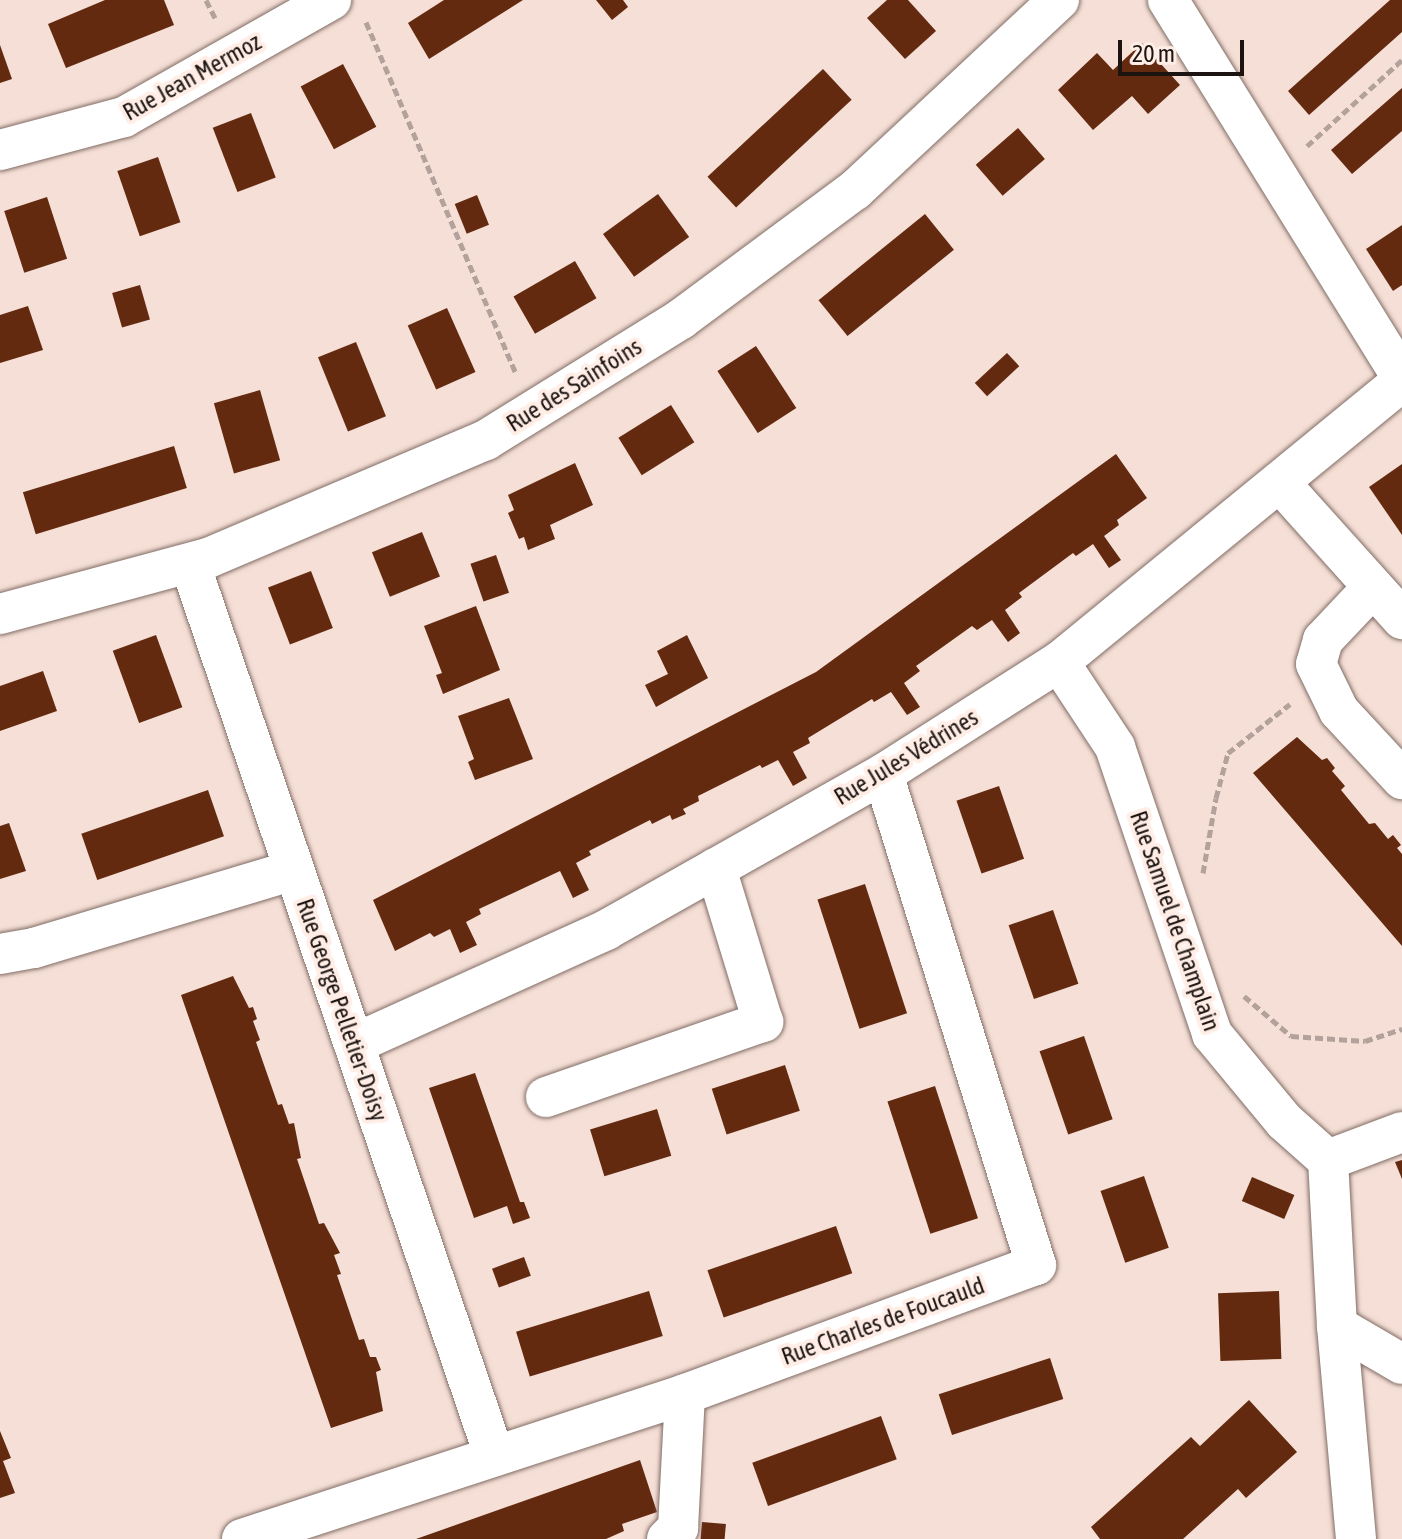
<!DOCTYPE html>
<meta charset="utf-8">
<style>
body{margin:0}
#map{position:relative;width:1402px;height:1539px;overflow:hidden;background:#f5dfd6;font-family:"Asap Condensed",sans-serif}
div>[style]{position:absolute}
.building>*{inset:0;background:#632a10;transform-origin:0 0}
.path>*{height:5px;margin-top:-2.5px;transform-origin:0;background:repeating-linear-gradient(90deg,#b3a29b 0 8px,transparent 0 12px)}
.roads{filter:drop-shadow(0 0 2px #816d66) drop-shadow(0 0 2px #816d66)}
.minor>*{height:40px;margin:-20px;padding:0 20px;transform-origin:20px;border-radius:20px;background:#fff}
span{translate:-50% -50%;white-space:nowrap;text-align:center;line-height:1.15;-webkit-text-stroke:8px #ffede6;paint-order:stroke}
.street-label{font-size:24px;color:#1b1411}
.scale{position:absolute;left:1118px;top:40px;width:126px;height:36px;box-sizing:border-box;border:4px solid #1b1411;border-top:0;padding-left:10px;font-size:24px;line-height:28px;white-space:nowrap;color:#1b1411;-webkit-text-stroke:6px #ffede6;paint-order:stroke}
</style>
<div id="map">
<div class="building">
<i style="clip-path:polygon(105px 0,164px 0,174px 25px,66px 68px,48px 24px)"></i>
<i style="clip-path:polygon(444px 0,523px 0,429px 59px,408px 23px)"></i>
<i style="clip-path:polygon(596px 0,623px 0,628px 7px,612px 20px)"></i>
<i style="clip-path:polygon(887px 0,908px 0,936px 31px,905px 59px,867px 18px)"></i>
<i style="clip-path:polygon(1390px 0,1402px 0,1402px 32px,1309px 115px,1288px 91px)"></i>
<i style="clip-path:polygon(1142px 43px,1180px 85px,1148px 114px,1132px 96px,1093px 130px,1058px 90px,1097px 53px,1113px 70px)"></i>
<i style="clip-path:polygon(0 45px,12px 79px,0 83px)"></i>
<i style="left:343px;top:64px;width:71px;height:48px;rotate:62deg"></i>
<i style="left:823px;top:69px;width:42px;height:158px;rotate:47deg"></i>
<i style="clip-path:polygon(1402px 88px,1402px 131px,1352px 174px,1331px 150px)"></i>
<i style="left:251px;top:113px;width:69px;height:41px;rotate:69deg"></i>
<i style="left:1018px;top:128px;width:41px;height:56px;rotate:49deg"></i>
<i style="left:158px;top:157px;width:69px;height:43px;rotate:71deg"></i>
<i style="left:658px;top:194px;width:53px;height:68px;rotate:54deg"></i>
<i style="left:477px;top:195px;width:32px;height:24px;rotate:68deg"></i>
<i style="left:47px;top:197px;width:65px;height:45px;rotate:72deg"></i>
<i style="left:925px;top:214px;width:46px;height:137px;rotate:51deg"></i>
<i style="clip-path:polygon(1402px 225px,1402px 285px,1393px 291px,1366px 249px)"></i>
<i style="left:575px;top:261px;width:43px;height:71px;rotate:60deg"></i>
<i style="left:140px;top:285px;width:36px;height:29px;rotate:74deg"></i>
<i style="clip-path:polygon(28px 306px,43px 350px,0 363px,0 315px)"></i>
<i style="left:447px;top:308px;width:70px;height:43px;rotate:66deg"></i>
<i style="left:356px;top:342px;width:80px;height:41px;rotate:68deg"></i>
<i style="left:756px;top:346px;width:74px;height:46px;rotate:57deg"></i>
<i style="left:1007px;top:353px;width:18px;height:44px;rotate:47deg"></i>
<i style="left:260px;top:390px;width:73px;height:48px;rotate:74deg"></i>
<i style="left:671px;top:405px;width:44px;height:62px;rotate:58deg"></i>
<i style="left:174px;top:446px;width:44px;height:158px;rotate:73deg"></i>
<i style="clip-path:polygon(1116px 454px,1147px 498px,1117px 520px,1119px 525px,1104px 536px,1121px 560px,1109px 568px,1093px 544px,1076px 556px,1073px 553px,1019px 593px,1022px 597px,1005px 610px,1020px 633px,1008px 642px,992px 620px,977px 630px,972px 626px,916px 666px,920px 671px,904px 683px,920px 707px,907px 715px,891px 692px,874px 702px,872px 699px,808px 738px,810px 743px,793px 752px,807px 778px,793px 786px,778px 760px,762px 768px,760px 765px,698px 796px,699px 801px,683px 809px,686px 814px,672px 820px,670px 815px,652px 824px,650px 820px,589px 851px,591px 855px,576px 863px,589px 890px,573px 898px,560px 871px,479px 909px,481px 914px,466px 922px,477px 945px,460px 953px,450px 929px,434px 937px,430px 933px,395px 951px,373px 900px,816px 672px)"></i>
<i style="clip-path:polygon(575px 463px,593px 505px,550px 525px,555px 539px,528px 550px,524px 537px,519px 539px,508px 513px,514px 510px,508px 495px)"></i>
<i style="clip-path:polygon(1402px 464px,1402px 535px,1369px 487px)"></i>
<i style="left:422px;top:532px;width:48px;height:54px;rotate:68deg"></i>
<i style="left:496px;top:555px;width:40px;height:27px;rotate:71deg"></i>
<i style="left:311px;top:571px;width:61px;height:46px;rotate:69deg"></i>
<i style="clip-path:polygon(476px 606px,500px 670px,443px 694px,436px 675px,442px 673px,424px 626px)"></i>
<i style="left:156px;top:635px;width:77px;height:46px;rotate:70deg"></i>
<i style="clip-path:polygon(687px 635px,708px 678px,656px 707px,645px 685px,668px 674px,657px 651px)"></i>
<i style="clip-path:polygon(43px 671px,57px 711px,0 731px,0 686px)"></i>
<i style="clip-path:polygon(509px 698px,533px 759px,475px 780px,468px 762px,474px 759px,458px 716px)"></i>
<i style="clip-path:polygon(1297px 737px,1322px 760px,1327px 758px,1335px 768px,1332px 771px,1345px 786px,1341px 790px,1369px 824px,1375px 823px,1388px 839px,1393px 835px,1401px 845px,1397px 848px,1402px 854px,1402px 946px,1253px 773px)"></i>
<i style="left:999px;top:786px;width:77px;height:45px;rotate:71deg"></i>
<i style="left:208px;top:790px;width:49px;height:134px;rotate:71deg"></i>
<i style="clip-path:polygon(9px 823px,26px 871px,0 879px,0 826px)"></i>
<i style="left:865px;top:884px;width:136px;height:50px;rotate:72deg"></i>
<i style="left:1053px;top:910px;width:78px;height:47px;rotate:71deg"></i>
<i style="clip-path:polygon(233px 976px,249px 1008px,253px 1007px,257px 1019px,253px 1021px,260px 1040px,256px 1042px,278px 1105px,282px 1104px,289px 1124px,294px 1123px,301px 1158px,297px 1159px,319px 1224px,324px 1223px,340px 1253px,334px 1255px,341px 1274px,337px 1275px,359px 1340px,364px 1339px,370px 1357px,376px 1357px,381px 1370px,376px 1372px,383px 1411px,331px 1428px,181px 995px)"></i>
<i style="left:1084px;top:1036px;width:88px;height:47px;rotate:71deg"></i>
<i style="left:785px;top:1065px;width:48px;height:77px;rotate:72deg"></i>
<i style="clip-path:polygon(475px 1073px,520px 1202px,524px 1202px,530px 1218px,513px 1224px,507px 1206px,474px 1218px,429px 1088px)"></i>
<i style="left:935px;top:1086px;width:139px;height:50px;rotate:72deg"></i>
<i style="left:657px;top:1109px;width:49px;height:70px;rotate:73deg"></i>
<i style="clip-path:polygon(1402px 1160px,1402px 1179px,1395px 1162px)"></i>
<i style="left:1144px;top:1176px;width:76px;height:46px;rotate:71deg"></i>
<i style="left:1252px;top:1177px;width:46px;height:26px;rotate:23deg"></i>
<i style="left:836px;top:1226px;width:50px;height:136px;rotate:71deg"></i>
<i style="left:524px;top:1257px;width:20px;height:34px;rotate:70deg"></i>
<i style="left:649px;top:1291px;width:47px;height:139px;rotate:73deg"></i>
<i style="left:1279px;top:1291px;width:68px;height:61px;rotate:88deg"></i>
<i style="left:1050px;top:1358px;width:43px;height:117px;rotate:72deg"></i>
<i style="clip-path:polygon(1249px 1400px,1297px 1452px,1246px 1498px,1238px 1489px,1183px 1539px,1100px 1539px,1091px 1527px,1191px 1437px,1200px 1446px)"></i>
<i style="left:881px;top:1416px;width:46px;height:137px;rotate:70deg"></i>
<i style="clip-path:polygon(0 1431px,11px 1458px,3px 1461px,15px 1493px,0 1498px)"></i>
<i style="clip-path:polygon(640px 1460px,657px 1512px,622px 1524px,624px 1531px,606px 1539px,416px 1539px)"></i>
<i style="left:702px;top:1522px;width:24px;height:17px;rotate:5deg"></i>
</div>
<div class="path">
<i style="left:206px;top:0;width:20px;rotate:63deg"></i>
<i style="left:366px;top:22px;width:383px;rotate:66.9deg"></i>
<i style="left:1307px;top:146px;width:128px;rotate:-42.2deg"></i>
<i style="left:1203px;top:873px;width:76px;rotate:-80.2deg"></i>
<i style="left:1216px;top:798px;width:47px;rotate:-75.1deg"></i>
<i style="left:1228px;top:753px;width:79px;rotate:-38.3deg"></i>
<i style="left:1244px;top:996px;width:62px;rotate:40.4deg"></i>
<i style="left:1291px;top:1036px;width:74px;rotate:3.9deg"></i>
<i style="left:1365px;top:1041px;width:39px;rotate:-18deg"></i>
</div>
<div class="roads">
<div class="minor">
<i style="left:1168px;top:0;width:445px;rotate:58.2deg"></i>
<i style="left:0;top:150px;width:128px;rotate:-14.9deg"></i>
<i style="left:124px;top:117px;width:238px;rotate:-29.5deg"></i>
<i style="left:1280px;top:483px;width:183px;rotate:48.1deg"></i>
<i style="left:190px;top:564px;width:941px;rotate:71.16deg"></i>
<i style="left:1373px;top:587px;width:73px;rotate:133.3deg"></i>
<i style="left:1323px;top:640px;width:25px;rotate:106deg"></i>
<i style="left:1316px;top:664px;width:52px;rotate:63.9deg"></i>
<i style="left:1339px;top:711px;width:93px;rotate:47.2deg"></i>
<i style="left:0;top:614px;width:215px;rotate:-15.1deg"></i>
<i style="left:208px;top:558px;width:302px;rotate:-23deg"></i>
<i style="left:486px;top:440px;width:229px;rotate:-31.8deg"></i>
<i style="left:681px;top:319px;width:217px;rotate:-36.6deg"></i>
<i style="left:855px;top:190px;width:279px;rotate:-43deg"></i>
<i style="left:1059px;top:662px;width:102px;rotate:56.6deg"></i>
<i style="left:1115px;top:747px;width:303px;rotate:71.3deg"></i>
<i style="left:1212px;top:1034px;width:113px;rotate:50.4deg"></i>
<i style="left:1284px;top:1121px;width:59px;rotate:41.6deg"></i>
<i style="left:1328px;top:1160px;width:166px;rotate:86.9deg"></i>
<i style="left:1337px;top:1326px;width:214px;rotate:84.9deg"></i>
<i style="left:0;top:954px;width:35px;rotate:-10deg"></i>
<i style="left:34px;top:948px;width:271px;rotate:-16.7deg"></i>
<i style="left:354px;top:1044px;width:277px;rotate:-24.3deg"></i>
<i style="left:606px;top:930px;width:318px;rotate:-29.4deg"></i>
<i style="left:883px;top:774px;width:209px;rotate:-32.5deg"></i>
<i style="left:1059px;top:662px;width:443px;rotate:-39.3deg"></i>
<i style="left:546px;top:1097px;width:230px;rotate:-19.1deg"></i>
<i style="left:763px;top:1022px;width:161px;rotate:-107deg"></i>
<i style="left:1328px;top:1160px;width:79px;rotate:-20.7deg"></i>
<i style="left:1337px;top:1326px;width:75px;rotate:30.3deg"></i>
<i style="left:242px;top:1539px;width:466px;rotate:-18.1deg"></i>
<i style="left:685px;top:1394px;width:374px;rotate:-20.2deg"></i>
<i style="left:1036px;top:1265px;width:514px;rotate:-107.31deg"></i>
<i style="left:667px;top:1539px;width:16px;rotate:-45deg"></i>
<i style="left:678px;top:1528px;width:134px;rotate:-87deg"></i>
</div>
</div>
<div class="street-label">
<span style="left:192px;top:77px;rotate:-29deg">Rue Jean Mermoz</span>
<span style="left:574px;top:385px;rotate:-32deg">Rue des Sainfoins</span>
<span style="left:906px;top:757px;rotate:-31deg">Rue Jules Védrines</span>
<span style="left:1175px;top:921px;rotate:71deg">Rue Samuel de Champlain</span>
<span style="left:342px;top:1010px;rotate:71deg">Rue George Pelletier-Doisy</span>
<span style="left:883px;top:1321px;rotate:-20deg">Rue Charles de Foucauld</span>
</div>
<div class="scale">20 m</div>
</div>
